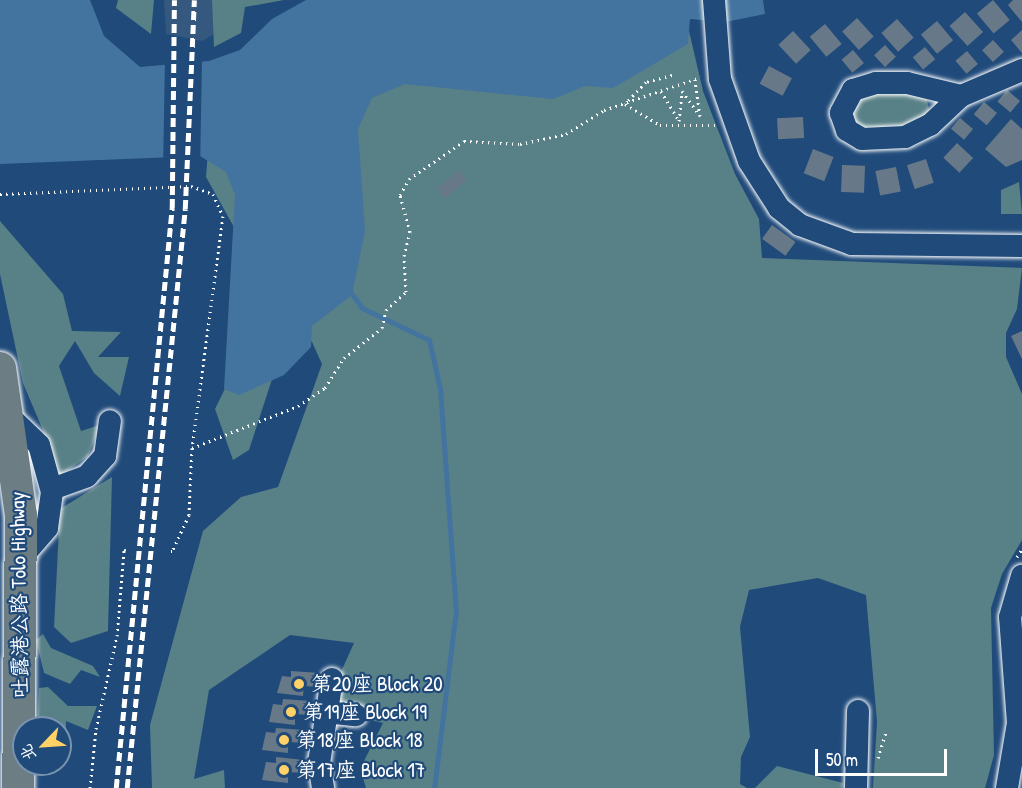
<!DOCTYPE html>
<meta charset="utf-8">
<style>
body{margin:0}
#map{position:relative;width:1022px;height:788px;overflow:hidden;background:#1f4a7a;font-family:"Patrick Hand","LXGW WenKai TC",sans-serif}
div>[style]{position:absolute}
.built>*{inset:0;background:#35587e}
.green>*{inset:0;background:#588087}
.water>*{inset:0;background:#43749f}
.pier>*{inset:0;background:#1f4a7a;transform-origin:0 0}
.stream>*{height:5px;margin:-2.5px;padding:0 2.5px;transform-origin:2.5px;border-radius:2.5px;background:#43749f}
.building>*{inset:0;background:#677988;transform-origin:0 0}
.path>*{height:3px;margin-top:-1.5px;transform-origin:0;background:repeating-linear-gradient(90deg,#fff 0 1.5px,transparent 0 6px)}
.roads{filter:drop-shadow(0 0 2px #fff) drop-shadow(0 0 2px #fff)}
.minor>*{height:22px;margin:-11px;padding:0 11px;transform-origin:11px;border-radius:11px;background:#1f4a7a}
.highway>*{height:32px;margin:-16px;padding:0 16px;transform-origin:16px;border-radius:16px;background:#6c7e84}
.rail>*{height:4.5px;margin-top:-2.25px;transform-origin:0;background:repeating-linear-gradient(90deg,#fff 0 9px,transparent 0 13.5px)}
.dots>*{width:16px;height:16px;translate:-50% -50%;box-sizing:border-box;border:3px solid #1f4a7a;border-radius:50%}
span{translate:-50% -50%;white-space:nowrap;text-align:center;line-height:1.15;-webkit-text-stroke:4.5px #1f4a7a;paint-order:stroke}
.street-label{font-size:21px;color:#fff}
.poi-label{font-size:21px;color:#fff}
.left{translate:0 -50%;text-align:left}
.north{position:absolute;left:12px;top:716px;width:60px;height:60px;box-sizing:border-box;background:#1f4a7a;border:2px solid #7992af;border-radius:50%;rotate:245deg;font-size:16px;font-weight:700;line-height:24px;text-align:center;color:#fff}
.north::after{content:'';display:block;margin:auto;width:21px;height:27px;background:#ffd166;clip-path:polygon(50% 0,100% 100%,50% 72%,0 100%)}
.scale{position:absolute;left:815px;top:749px;width:132px;height:27px;box-sizing:border-box;border:3px solid #fff;border-top:0;padding-left:8px;font-size:18px;line-height:21px;white-space:nowrap;color:#fff;-webkit-text-stroke:4px #1f4a7a;paint-order:stroke}
</style>
<div id="map">
<div class="built">
<i style="clip-path:polygon(164px 0,221px 0,216px 33px,202px 41px,166px 34px)"></i>
</div>
<div class="green">
<i style="clip-path:polygon(118px 0,154px 0,151px 34px,116px 8px)"></i>
<i style="clip-path:polygon(212px 0,284px 0,245px 7px,241px 33px,214px 47px)"></i>
<i style="clip-path:polygon(686px 18px,703px 91px,735px 174px,759px 219px,762px 258px,1022px 268px,1017px 309px,1006px 333px,1006px 357px,1022px 394px,1022px 540px,1002px 574px,991px 608px,994px 755px,985px 788px,873px 788px,877px 722px,866px 595px,818px 578px,749px 590px,740px 627px,750px 737px,741px 757px,740px 784px,747px 788px,366px 788px,360px 769px,383px 723px,335px 712px,331px 694px,354px 643px,290px 635px,209px 690px,194px 779px,224px 770px,225px 788px,152px 788px,150px 725px,203px 531px,241px 497px,278px 487px,322px 364px,312px 342px,287px 322px,206px 177px,208px 151px,260px 114px)"></i>
<i style="clip-path:polygon(877px 91px,926px 96px,930px 114px,902px 129px,858px 129px,850px 106px)"></i>
<i style="clip-path:polygon(1019px 182px,1022px 214px,1001px 214px,1001px 190px)"></i>
<i style="clip-path:polygon(0 221px,63px 294px,72px 331px,121px 332px,98px 357px,129px 357px,120px 396px,94px 373px,75px 341px,59px 366px,81px 431px,100px 425px,88px 456px,57px 478px,50px 447px,23px 383px,0 274px)"></i>
<i style="clip-path:polygon(241px 356px,274px 373px,249px 450px,233px 460px,215px 409px)"></i>
<i style="clip-path:polygon(112px 477px,108px 631px,71px 643px,54px 627px,60px 509px)"></i>
<i style="clip-path:polygon(43px 634px,51px 648px,93px 666px,100px 677px,81px 670px,70px 684px,44px 673px,36px 640px)"></i>
<i style="clip-path:polygon(48px 687px,68px 706px,97px 706px,88px 730px,66px 721px,66px 752px,60px 754px,60px 728px,37px 728px,39px 688px)"></i>
<i style="clip-path:polygon(777px 766px,843px 783px,842px 788px,755px 788px)"></i>
</div>
<div class="water">
<i style="clip-path:polygon(0 0,90px 0,104px 36px,140px 67px,209px 61px,240px 50px,272px 19px,306px 0,763px 0,765px 14px,725px 22px,690px 19px,688px 44px,613px 88px,585px 86px,553px 99px,405px 84px,372px 98px,358px 129px,365px 231px,352px 295px,312px 326px,311px 347px,284px 375px,239px 395px,224px 389px,235px 195px,226px 172px,200px 156px,0 164px)"></i>
</div>
<div class="pier">
<i style="left:202px;top:58px;width:102px;height:37px;rotate:91deg"></i>
</div>
<div class="stream">
<i style="left:349px;top:290px;width:22px;rotate:54deg"></i>
<i style="left:362px;top:308px;width:74px;rotate:25.5deg"></i>
<i style="left:429px;top:340px;width:50px;rotate:77.3deg"></i>
<i style="left:440px;top:389px;width:222px;rotate:85.9deg"></i>
<i style="left:456px;top:610px;width:179px;rotate:97deg"></i>
</div>
<div class="building">
<i style="left:993px;top:0;width:26px;height:21px;rotate:50deg"></i>
<i style="clip-path:polygon(1013px 0,1022px 0,1022px 22px,1008px 5px)"></i>
<i style="left:965px;top:12px;width:27px;height:21px;rotate:48deg"></i>
<i style="left:857px;top:18px;width:25px;height:20px;rotate:48deg"></i>
<i style="left:897px;top:19px;width:25px;height:21px;rotate:48deg"></i>
<i style="left:937px;top:21px;width:25px;height:21px;rotate:50deg"></i>
<i style="left:825px;top:24px;width:26px;height:20px;rotate:50deg"></i>
<i style="clip-path:polygon(1022px 30px,1022px 53px,1011px 40px)"></i>
<i style="left:793px;top:31px;width:26px;height:20px;rotate:47deg"></i>
<i style="left:993px;top:40px;width:16px;height:15px;rotate:47deg"></i>
<i style="left:885px;top:45px;width:16px;height:15px;rotate:47deg"></i>
<i style="left:925px;top:47px;width:16px;height:16px;rotate:50deg"></i>
<i style="left:853px;top:50px;width:17px;height:15px;rotate:50deg"></i>
<i style="left:967px;top:51px;width:17px;height:15px;rotate:50deg"></i>
<i style="left:769px;top:66px;width:26px;height:20px;rotate:28deg"></i>
<i style="left:1007px;top:90px;width:17px;height:15px;rotate:40deg"></i>
<i style="left:984px;top:102px;width:17px;height:16px;rotate:40deg"></i>
<i style="left:803px;top:117px;width:21px;height:26px;rotate:87deg"></i>
<i style="left:960px;top:118px;width:17px;height:14px;rotate:40deg"></i>
<i style="clip-path:polygon(1011px 119px,1022px 129px,1022px 160px,1006px 167px,985px 149px)"></i>
<i style="left:957px;top:143px;width:22px;height:20px;rotate:43deg"></i>
<i style="left:813px;top:149px;width:22px;height:26px;rotate:21deg"></i>
<i style="left:926px;top:159px;width:25px;height:20px;rotate:72deg"></i>
<i style="left:842px;top:165px;width:23px;height:27px;rotate:2deg"></i>
<i style="left:896px;top:167px;width:25px;height:21px;rotate:79deg"></i>
<i style="left:459px;top:170px;width:13px;height:29px;rotate:51deg"></i>
<i style="left:772px;top:225px;width:29px;height:17px;rotate:36deg"></i>
<i style="clip-path:polygon(1022px 331px,1022px 359px,1011px 336px)"></i>
<i style="clip-path:polygon(291px 671px,320px 673px,319px 687px,304px 686px,303px 696px,277px 693px,282px 676px,291px 677px)"></i>
<i style="clip-path:polygon(283px 699px,311px 701px,311px 715px,295px 714px,295px 725px,269px 722px,273px 704px,282px 705px)"></i>
<i style="clip-path:polygon(276px 728px,304px 730px,304px 743px,288px 742px,288px 753px,262px 750px,266px 732px,275px 733px)"></i>
<i style="clip-path:polygon(276px 757px,304px 760px,304px 773px,288px 772px,288px 783px,262px 780px,266px 762px,276px 763px)"></i>
</div>
<div class="path">
<i style="left:672px;top:75px;width:27px;rotate:165deg"></i>
<i style="left:646px;top:82px;width:30px;rotate:134deg"></i>
<i style="left:625px;top:104px;width:41px;rotate:31deg"></i>
<i style="left:660px;top:125px;width:56px"></i>
<i style="left:661px;top:91px;width:35px;rotate:59deg"></i>
<i style="left:679px;top:121px;width:30px;rotate:-84deg"></i>
<i style="left:682px;top:91px;width:31px;rotate:54deg"></i>
<i style="left:700px;top:116px;width:37px;rotate:-98deg"></i>
<i style="left:0;top:194px;width:191px;rotate:-2.4deg"></i>
<i style="left:191px;top:186px;width:23px;rotate:20deg"></i>
<i style="left:213px;top:194px;width:24px;rotate:66deg"></i>
<i style="left:223px;top:216px;width:234px;rotate:97.6deg"></i>
<i style="left:192px;top:448px;width:67px;rotate:92.6deg"></i>
<i style="left:189px;top:515px;width:40px;rotate:115deg"></i>
<i style="left:172px;top:551px;width:6px;rotate:180deg"></i>
<i style="left:192px;top:448px;width:114px;rotate:-21.6deg"></i>
<i style="left:298px;top:406px;width:32px;rotate:-34deg"></i>
<i style="left:325px;top:388px;width:36px;rotate:-58deg"></i>
<i style="left:344px;top:358px;width:48px;rotate:-38.3deg"></i>
<i style="left:382px;top:328px;width:18px;rotate:-77deg"></i>
<i style="left:386px;top:310px;width:27px;rotate:-42deg"></i>
<i style="left:406px;top:292px;width:36px;rotate:-93deg"></i>
<i style="left:404px;top:256px;width:25px;rotate:-76deg"></i>
<i style="left:410px;top:232px;width:38px;rotate:-105deg"></i>
<i style="left:400px;top:195px;width:18px;rotate:-61deg"></i>
<i style="left:409px;top:179px;width:67px;rotate:-34.6deg"></i>
<i style="left:464px;top:141px;width:56px;rotate:3.1deg"></i>
<i style="left:520px;top:144px;width:47px;rotate:-12.3deg"></i>
<i style="left:566px;top:134px;width:45px;rotate:-32.3deg"></i>
<i style="left:604px;top:110px;width:102px;rotate:-18.8deg"></i>
<i style="left:1017px;top:557px;width:9px;rotate:-58deg"></i>
<i style="left:878px;top:758px;width:28px;rotate:-73deg"></i>
<i style="left:90px;top:788px;width:59px;rotate:-84.2deg"></i>
<i style="left:96px;top:729px;width:95px;rotate:-77.3deg"></i>
<i style="left:117px;top:636px;width:86px;rotate:-85.3deg"></i>
<i style="left:124px;top:550px;width:5px;rotate:11deg"></i>
</div>
<div class="roads">
<div class="minor">
<i style="left:714px;top:0;width:79px;rotate:85.7deg"></i>
<i style="left:720px;top:79px;width:87px;rotate:70.5deg"></i>
<i style="left:749px;top:161px;width:56px;rotate:57.4deg"></i>
<i style="left:779px;top:208px;width:27px;rotate:39deg"></i>
<i style="left:800px;top:225px;width:55px;rotate:20.1deg"></i>
<i style="left:852px;top:244px;width:170px;rotate:0.7deg"></i>
<i style="left:961px;top:96px;width:56px;rotate:-166.5deg"></i>
<i style="left:907px;top:83px;width:31px;rotate:180deg"></i>
<i style="left:876px;top:83px;width:24px;rotate:163deg"></i>
<i style="left:853px;top:90px;width:26px;rotate:118deg"></i>
<i style="left:841px;top:113px;width:18px;rotate:71deg"></i>
<i style="left:847px;top:130px;width:17px;rotate:31deg"></i>
<i style="left:862px;top:139px;width:43px;rotate:-2.7deg"></i>
<i style="left:905px;top:137px;width:28px;rotate:-26deg"></i>
<i style="left:930px;top:125px;width:42px;rotate:-43.1deg"></i>
<i style="left:961px;top:96px;width:66px;rotate:-23.1deg"></i>
<i style="left:10px;top:417px;width:40px;rotate:44deg"></i>
<i style="left:39px;top:445px;width:49px;rotate:74.5deg"></i>
<i style="left:52px;top:492px;width:36px;rotate:98deg"></i>
<i style="left:47px;top:528px;width:40px;rotate:131deg"></i>
<i style="left:52px;top:489px;width:37px;rotate:-20deg"></i>
<i style="left:87px;top:476px;width:27px;rotate:-48deg"></i>
<i style="left:105px;top:456px;width:35px;rotate:-82deg"></i>
<i style="left:325px;top:712px;width:31px;rotate:6deg"></i>
<i style="left:323px;top:788px;width:25px;rotate:-99deg"></i>
<i style="left:319px;top:763px;width:85px;rotate:-81.2deg"></i>
<i style="left:856px;top:788px;width:77px;rotate:-88.5deg"></i>
<i style="left:1007px;top:788px;width:66px;rotate:-80.4deg"></i>
<i style="left:1018px;top:723px;width:106px;rotate:-94.3deg"></i>
<i style="left:1010px;top:617px;width:43px;rotate:-73.7deg"></i>
</div>
<div class="highway">
<i style="left:0;top:368px;width:148px;rotate:81.9deg"></i>
<i style="left:21px;top:515px;width:273px;rotate:90.6deg"></i>
</div>
</div>
<div class="rail">
<i style="left:116px;top:788px;width:583px;rotate:-84.49deg"></i>
<i style="left:172px;top:208px;width:208px;rotate:-89.4deg"></i>
<i style="left:127px;top:788px;width:582px;rotate:-84.28deg"></i>
<i style="left:185px;top:209px;width:209px;rotate:-87.5deg"></i>
</div>
<div class="dots">
<i style="left:299px;top:684px;background:#ffd166"></i>
<i style="left:291px;top:712px;background:#ffd166"></i>
<i style="left:284px;top:740px;background:#ffd166"></i>
<i style="left:284px;top:770px;background:#ffd166"></i>
</div>
<div class="street-label">
<span style="left:19px;top:595px;rotate:-91deg">吐露港公路 Tolo Highway</span>
</div>
<div class="poi-label">
<span class="left" style="left:311px;top:684px">第20座 Block 20</span>
<span class="left" style="left:303px;top:712px">第19座 Block 19</span>
<span class="left" style="left:296px;top:740px">第18座 Block 18</span>
<span class="left" style="left:296px;top:770px">第17座 Block 17</span>
</div>
<div class="north">北</div>
<div class="scale">50 m</div>
</div>
